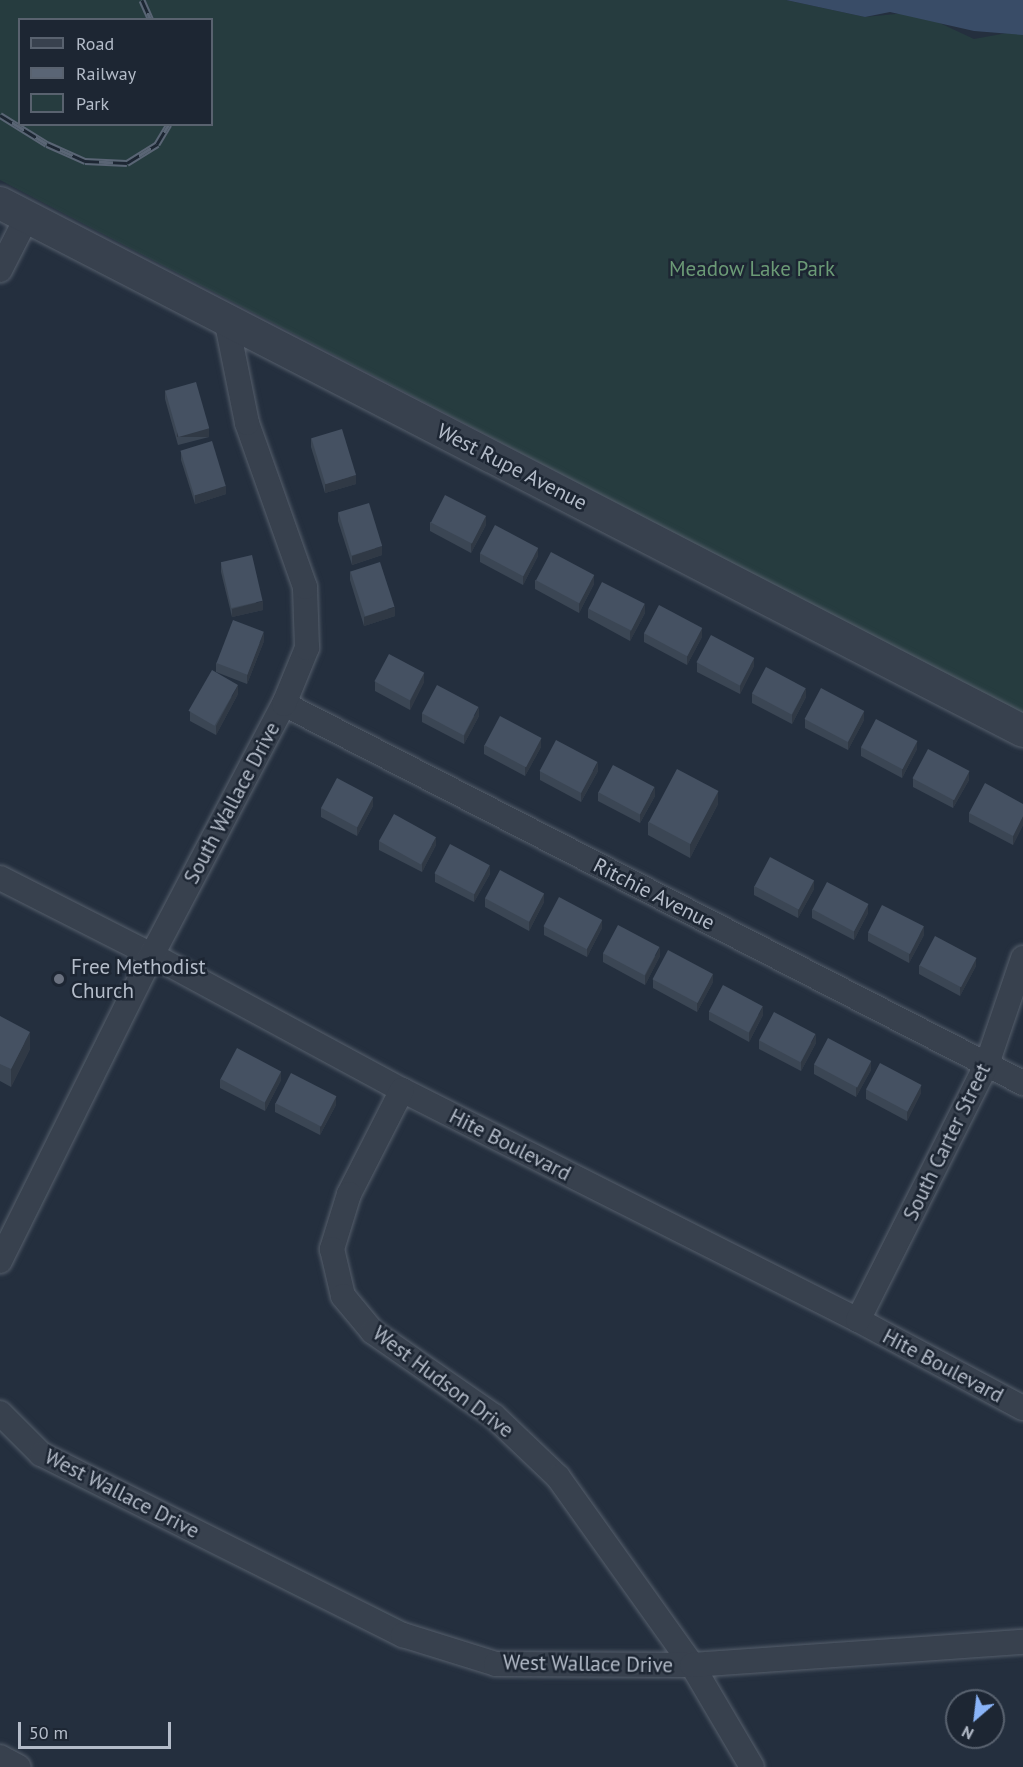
<!DOCTYPE html>
<style>
body{margin:0}
#map{position:relative;width:1023px;height:1767px;overflow:hidden;background:#242f3e;font-family:"PT Sans",sans-serif}
div>[style]{position:absolute}
.green>*{inset:0;background:#263c3f}
.water>*{inset:0;background:#394c67}
.roads{filter:drop-shadow(0 0 2px #565f6c) drop-shadow(0 0 2px #565f6c)}
.minor>*{height:24px;margin:-12px;padding:0 12px;transform-origin:12px;border-radius:12px;background:#38414e}
.tertiary>*{height:32px;margin:-16px;padding:0 16px;transform-origin:16px;border-radius:16px;background:#38414e}
.rail>*{height:7px;margin-top:-3.5px;transform-origin:0;background:repeating-linear-gradient(90deg,#1d2633 0 14px,#5a6575 0 28px);box-sizing:border-box;border-block:2px solid #5a6575}
.wall>*{inset:0;background:#3b4654}
.shaded-wall>*{inset:0;background:#303945;transform-origin:0 0}
.building>*{inset:0;background:#455162;transform-origin:0 0}
.dots>*{width:16px;height:16px;translate:-50% -50%;box-sizing:border-box;border:3px solid #1d2633;border-radius:50%}
span{translate:-50% -50%;white-space:nowrap;text-align:center;line-height:1.15;-webkit-text-stroke:5px #1d2633;paint-order:stroke}
.park-label{font-size:21px;color:#6b9a76}
.street-label{font-size:21px;color:#b4bcc9}
.poi-label{font-size:21px;color:#b4bcc9}
.left{translate:0 -50%;text-align:left}
.legend{position:absolute;left:18px;top:18px;width:195px;height:108px;box-sizing:border-box;background:#1d2633;border:2px solid #59626f;margin:0;padding:8px 10px;list-style:none;font-size:18px;color:#b4bcc9}
.legend li{display:flex;align-items:center;gap:12px;height:30px}
.legend b{width:30px;border:2px solid #59626f}
.north{position:absolute;left:945px;top:1689px;width:60px;height:60px;box-sizing:border-box;background:#1d2633;border:2px solid #59626f;border-radius:50%;rotate:208deg;font-size:16px;font-weight:700;line-height:24px;text-align:center;color:#b4bcc9}
.north::after{content:'';display:block;margin:auto;width:21px;height:27px;background:#8ab4f8;clip-path:polygon(50% 0,100% 100%,50% 72%,0 100%)}
.scale{position:absolute;left:18px;top:1722px;width:153px;height:27px;box-sizing:border-box;border:3px solid #b4bcc9;border-top:0;padding-left:8px;font-size:18px;line-height:21px;white-space:nowrap;color:#b4bcc9;-webkit-text-stroke:4px #1d2633;paint-order:stroke}
</style>
<div id="map">
<div class="green">
<i style="clip-path:polygon(evenodd,0 0,786px 0,865px 17px,916px 12px,974px 39px,1023px 30px,1023px 716px,0 180px,0 0,20px 20px,212px 20px,212px 124px,20px 124px,20px 20px)"></i>
</div>
<div class="water">
<i style="clip-path:polygon(786px 0,1023px 0,1023px 35px,974px 31px,890px 12px,865px 17px)"></i>
</div>
<div class="roads">
<div class="minor">
<i style="left:0;top:270px;width:59px;rotate:-63deg"></i>
<i style="left:284px;top:704px;width:831px;rotate:27.15deg"></i>
<i style="left:0;top:878px;width:170px;rotate:26.9deg"></i>
<i style="left:152px;top:955px;width:284px;rotate:28.4deg"></i>
<i style="left:402px;top:1090px;width:511px;rotate:26.77deg"></i>
<i style="left:858px;top:1320px;width:187px;rotate:28.1deg"></i>
<i style="left:402px;top:1090px;width:117px;rotate:117deg"></i>
<i style="left:349px;top:1194px;width:58px;rotate:107.2deg"></i>
<i style="left:332px;top:1249px;width:48px;rotate:76.8deg"></i>
<i style="left:343px;top:1296px;width:47px;rotate:50.2deg"></i>
<i style="left:373px;top:1332px;width:147px;rotate:34.8deg"></i>
<i style="left:494px;top:1416px;width:88px;rotate:43.6deg"></i>
<i style="left:558px;top:1477px;width:231px;rotate:54.5deg"></i>
<i style="left:692px;top:1665px;width:118px;rotate:59.5deg"></i>
<i style="left:0;top:1261px;width:342px;rotate:-63.6deg"></i>
<i style="left:152px;top:955px;width:284px;rotate:-62.3deg"></i>
<i style="left:284px;top:704px;width:61px;rotate:-67.7deg"></i>
<i style="left:307px;top:648px;width:61px;rotate:-91.9deg"></i>
<i style="left:305px;top:587px;width:174px;rotate:-109.5deg"></i>
<i style="left:247px;top:423px;width:106px;rotate:-101.4deg"></i>
<i style="left:858px;top:1320px;width:287px;rotate:-63.3deg"></i>
<i style="left:987px;top:1064px;width:112px;rotate:-71.2deg"></i>
<i style="left:0;top:1413px;width:58px;rotate:45deg"></i>
<i style="left:41px;top:1454px;width:405px;rotate:26.6deg"></i>
<i style="left:403px;top:1635px;width:97px;rotate:17.3deg"></i>
<i style="left:496px;top:1664px;width:196px;rotate:0.3deg"></i>
<i style="left:692px;top:1665px;width:332px;rotate:-4deg"></i>
<i style="left:0;top:1757px;width:21px;rotate:28deg"></i>
</div>
<div class="tertiary">
<i style="left:0;top:203px;width:1151px;rotate:27.3deg"></i>
</div>
</div>
<div class="rail">
<i style="left:142px;top:0;width:22px;rotate:66deg"></i>
<i style="left:0;top:115px;width:55px;rotate:31.7deg"></i>
<i style="left:47px;top:144px;width:42px;rotate:24.1deg"></i>
<i style="left:85px;top:161px;width:42px;rotate:2.7deg"></i>
<i style="left:127px;top:163px;width:36px;rotate:-32deg"></i>
<i style="left:157px;top:144px;width:23px;rotate:-59deg"></i>
</div>
<div class="wall">
<i style="clip-path:polygon(165px 390px,209px 437px,178px 445px,165px 399px)"></i>
<i style="clip-path:polygon(311px 438px,356px 484px,325px 493px,311px 447px)"></i>
<i style="clip-path:polygon(181px 451px,226px 494px,195px 504px,181px 460px)"></i>
<i style="clip-path:polygon(338px 512px,382px 555px,352px 565px,338px 521px)"></i>
<i style="clip-path:polygon(430px 522px,486px 525px,471px 553px,430px 531px)"></i>
<i style="clip-path:polygon(480px 553px,538px 556px,523px 585px,480px 562px)"></i>
<i style="clip-path:polygon(221px 563px,263px 610px,232px 617px,221px 572px)"></i>
<i style="clip-path:polygon(350px 571px,395px 616px,364px 626px,350px 580px)"></i>
<i style="clip-path:polygon(535px 580px,594px 584px,579px 613px,535px 589px)"></i>
<i style="clip-path:polygon(588px 609px,645px 613px,630px 641px,588px 618px)"></i>
<i style="clip-path:polygon(644px 633px,702px 637px,687px 665px,644px 642px)"></i>
<i style="clip-path:polygon(264px 641px,247px 684px,216px 672px,216px 663px)"></i>
<i style="clip-path:polygon(697px 663px,754px 666px,740px 694px,697px 672px)"></i>
<i style="clip-path:polygon(375px 682px,424px 682px,410px 710px,375px 691px)"></i>
<i style="clip-path:polygon(238px 694px,216px 735px,190px 721px,190px 712px)"></i>
<i style="clip-path:polygon(752px 694px,806px 697px,792px 724px,752px 703px)"></i>
<i style="clip-path:polygon(422px 713px,479px 716px,464px 744px,422px 722px)"></i>
<i style="clip-path:polygon(805px 719px,864px 720px,848px 750px,805px 728px)"></i>
<i style="clip-path:polygon(484px 745px,541px 747px,525px 776px,484px 754px)"></i>
<i style="clip-path:polygon(861px 747px,917px 749px,902px 778px,861px 756px)"></i>
<i style="clip-path:polygon(540px 771px,598px 771px,581px 802px,540px 780px)"></i>
<i style="clip-path:polygon(913px 778px,969px 780px,953px 808px,913px 787px)"></i>
<i style="clip-path:polygon(598px 792px,655px 796px,640px 823px,598px 801px)"></i>
<i style="clip-path:polygon(718px 804px,690px 858px,648px 835px,648px 822px)"></i>
<i style="clip-path:polygon(1023px 804px,1023px 825px,1013px 845px,969px 822px,969px 813px)"></i>
<i style="clip-path:polygon(373px 806px,357px 836px,321px 817px,321px 808px)"></i>
<i style="clip-path:polygon(379px 841px,436px 845px,422px 872px,379px 850px)"></i>
<i style="clip-path:polygon(435px 873px,490px 874px,474px 902px,435px 882px)"></i>
<i style="clip-path:polygon(754px 886px,814px 889px,798px 918px,754px 895px)"></i>
<i style="clip-path:polygon(485px 898px,544px 902px,529px 931px,485px 907px)"></i>
<i style="clip-path:polygon(812px 909px,868px 913px,854px 940px,812px 918px)"></i>
<i style="clip-path:polygon(544px 926px,602px 928px,587px 957px,544px 935px)"></i>
<i style="clip-path:polygon(868px 933px,924px 935px,909px 963px,868px 941px)"></i>
<i style="clip-path:polygon(603px 953px,660px 956px,645px 985px,603px 962px)"></i>
<i style="clip-path:polygon(919px 965px,976px 966px,960px 996px,919px 974px)"></i>
<i style="clip-path:polygon(653px 979px,713px 982px,697px 1012px,653px 988px)"></i>
<i style="clip-path:polygon(709px 1011px,763px 1015px,749px 1042px,709px 1020px)"></i>
<i style="clip-path:polygon(0 1016px,30px 1049px,11px 1087px,0 1081px)"></i>
<i style="clip-path:polygon(759px 1040px,816px 1043px,801px 1071px,759px 1049px)"></i>
<i style="clip-path:polygon(814px 1065px,871px 1070px,856px 1097px,814px 1074px)"></i>
<i style="clip-path:polygon(220px 1079px,281px 1080px,265px 1111px,220px 1088px)"></i>
<i style="clip-path:polygon(866px 1090px,921px 1093px,907px 1121px,866px 1099px)"></i>
<i style="clip-path:polygon(275px 1103px,336px 1105px,320px 1135px,275px 1112px)"></i>
</div>
<div class="shaded-wall">
<i style="left:209px;top:428px;width:9px;height:32px;rotate:90deg"></i>
<i style="clip-path:polygon(356px 475px,356px 484px,325px 493px,325px 484px)"></i>
<i style="clip-path:polygon(226px 486px,226px 494px,195px 504px,195px 495px)"></i>
<i style="clip-path:polygon(486px 516px,486px 525px,471px 553px,471px 544px)"></i>
<i style="clip-path:polygon(382px 546px,382px 555px,352px 565px,352px 556px)"></i>
<i style="clip-path:polygon(538px 548px,538px 556px,523px 585px,523px 576px)"></i>
<i style="clip-path:polygon(594px 575px,594px 584px,579px 613px,579px 604px)"></i>
<i style="clip-path:polygon(263px 601px,263px 610px,232px 617px,232px 609px)"></i>
<i style="clip-path:polygon(645px 604px,645px 613px,630px 641px,630px 632px)"></i>
<i style="clip-path:polygon(395px 607px,395px 616px,364px 626px,364px 617px)"></i>
<i style="clip-path:polygon(702px 628px,702px 637px,687px 665px,687px 656px)"></i>
<i style="clip-path:polygon(264px 632px,264px 641px,247px 684px,247px 675px)"></i>
<i style="clip-path:polygon(754px 658px,754px 666px,740px 694px,740px 686px)"></i>
<i style="clip-path:polygon(424px 673px,424px 682px,410px 710px,410px 701px)"></i>
<i style="clip-path:polygon(238px 685px,238px 694px,216px 735px,216px 726px)"></i>
<i style="clip-path:polygon(806px 688px,806px 697px,792px 724px,792px 715px)"></i>
<i style="clip-path:polygon(479px 707px,479px 716px,464px 744px,464px 736px)"></i>
<i style="clip-path:polygon(864px 711px,864px 720px,848px 750px,848px 742px)"></i>
<i style="clip-path:polygon(541px 738px,541px 747px,525px 776px,525px 767px)"></i>
<i style="clip-path:polygon(917px 741px,917px 749px,902px 778px,902px 769px)"></i>
<i style="clip-path:polygon(598px 762px,598px 771px,581px 802px,581px 793px)"></i>
<i style="clip-path:polygon(969px 771px,969px 780px,953px 808px,953px 799px)"></i>
<i style="clip-path:polygon(655px 787px,655px 796px,640px 823px,640px 814px)"></i>
<i style="clip-path:polygon(718px 791px,718px 804px,690px 858px,690px 844px)"></i>
<i style="clip-path:polygon(373px 797px,373px 806px,357px 836px,357px 827px)"></i>
<i style="clip-path:polygon(1023px 816px,1023px 825px,1013px 845px,1013px 836px)"></i>
<i style="clip-path:polygon(436px 837px,436px 845px,422px 872px,422px 864px)"></i>
<i style="clip-path:polygon(490px 865px,490px 874px,474px 902px,474px 893px)"></i>
<i style="clip-path:polygon(814px 880px,814px 889px,798px 918px,798px 909px)"></i>
<i style="clip-path:polygon(544px 893px,544px 902px,529px 931px,529px 922px)"></i>
<i style="clip-path:polygon(868px 904px,868px 913px,854px 940px,854px 931px)"></i>
<i style="clip-path:polygon(602px 920px,602px 928px,587px 957px,587px 948px)"></i>
<i style="clip-path:polygon(924px 926px,924px 935px,909px 963px,909px 954px)"></i>
<i style="clip-path:polygon(660px 947px,660px 956px,645px 985px,645px 976px)"></i>
<i style="clip-path:polygon(976px 958px,976px 966px,960px 996px,960px 987px)"></i>
<i style="clip-path:polygon(713px 974px,713px 982px,697px 1012px,697px 1003px)"></i>
<i style="clip-path:polygon(763px 1006px,763px 1015px,749px 1042px,749px 1033px)"></i>
<i style="clip-path:polygon(30px 1032px,30px 1049px,11px 1087px,11px 1069px)"></i>
<i style="clip-path:polygon(816px 1034px,816px 1043px,801px 1071px,801px 1062px)"></i>
<i style="clip-path:polygon(871px 1061px,871px 1070px,856px 1097px,856px 1088px)"></i>
<i style="clip-path:polygon(281px 1071px,281px 1080px,265px 1111px,265px 1102px)"></i>
<i style="clip-path:polygon(921px 1085px,921px 1093px,907px 1121px,907px 1112px)"></i>
<i style="clip-path:polygon(336px 1096px,336px 1105px,320px 1135px,320px 1127px)"></i>
</div>
<div class="building">
<i style="left:196px;top:382px;width:48px;height:32px;rotate:74deg"></i>
<i style="left:342px;top:429px;width:48px;height:32px;rotate:73deg"></i>
<i style="left:212px;top:441px;width:47px;height:33px;rotate:73deg"></i>
<i style="left:445px;top:495px;width:46px;height:31px;rotate:27deg"></i>
<i style="left:369px;top:503px;width:45px;height:32px;rotate:73deg"></i>
<i style="left:495px;top:525px;width:49px;height:32px;rotate:28deg"></i>
<i style="left:551px;top:552px;width:49px;height:32px;rotate:28deg"></i>
<i style="left:252px;top:555px;width:47px;height:32px;rotate:77deg"></i>
<i style="left:380px;top:562px;width:47px;height:31px;rotate:72deg"></i>
<i style="left:602px;top:582px;width:48px;height:30px;rotate:27deg"></i>
<i style="left:659px;top:605px;width:49px;height:32px;rotate:28deg"></i>
<i style="left:233px;top:620px;width:33px;height:46px;rotate:21deg"></i>
<i style="left:711px;top:635px;width:49px;height:31px;rotate:28deg"></i>
<i style="left:389px;top:654px;width:40px;height:31px;rotate:28deg"></i>
<i style="left:766px;top:667px;width:45px;height:30px;rotate:28deg"></i>
<i style="left:212px;top:670px;width:30px;height:47px;rotate:30deg"></i>
<i style="left:437px;top:685px;width:47px;height:32px;rotate:28deg"></i>
<i style="left:821px;top:688px;width:49px;height:35px;rotate:28deg"></i>
<i style="left:500px;top:716px;width:47px;height:33px;rotate:28deg"></i>
<i style="left:876px;top:719px;width:47px;height:32px;rotate:28deg"></i>
<i style="left:556px;top:740px;width:47px;height:35px;rotate:28deg"></i>
<i style="left:928px;top:749px;width:47px;height:33px;rotate:28deg"></i>
<i style="left:613px;top:765px;width:47px;height:31px;rotate:28deg"></i>
<i style="left:677px;top:769px;width:47px;height:60px;rotate:28deg"></i>
<i style="left:337px;top:778px;width:41px;height:34px;rotate:28deg"></i>
<i style="clip-path:polygon(985px 783px,1023px 804px,1023px 816px,1013px 836px,969px 813px)"></i>
<i style="left:394px;top:814px;width:48px;height:31px;rotate:29deg"></i>
<i style="left:450px;top:844px;width:45px;height:33px;rotate:28deg"></i>
<i style="left:770px;top:857px;width:50px;height:33px;rotate:28deg"></i>
<i style="left:500px;top:870px;width:50px;height:32px;rotate:28deg"></i>
<i style="left:827px;top:882px;width:47px;height:31px;rotate:28deg"></i>
<i style="left:559px;top:897px;width:49px;height:33px;rotate:28deg"></i>
<i style="left:882px;top:905px;width:47px;height:31px;rotate:27deg"></i>
<i style="left:618px;top:925px;width:47px;height:32px;rotate:28deg"></i>
<i style="left:935px;top:936px;width:47px;height:33px;rotate:28deg"></i>
<i style="left:668px;top:950px;width:51px;height:33px;rotate:28deg"></i>
<i style="left:723px;top:985px;width:45px;height:30px;rotate:28deg"></i>
<i style="left:774px;top:1012px;width:47px;height:32px;rotate:28deg"></i>
<i style="clip-path:polygon(0 1016px,30px 1032px,11px 1069px,0 1064px)"></i>
<i style="left:828px;top:1038px;width:49px;height:30px;rotate:28deg"></i>
<i style="left:237px;top:1048px;width:50px;height:35px;rotate:28deg"></i>
<i style="left:880px;top:1063px;width:47px;height:30px;rotate:28deg"></i>
<i style="left:291px;top:1073px;width:51px;height:34px;rotate:27deg"></i>
</div>
<div class="dots">
<i style="left:59px;top:979px;background:#6b7280"></i>
</div>
<div class="park-label">
<span style="left:752px;top:269px">Meadow Lake Park</span>
</div>
<div class="street-label">
<span style="left:512px;top:467px;rotate:27deg">West Rupe Avenue</span>
<span style="left:232px;top:803px;rotate:-62deg">South Wallace Drive</span>
<span style="left:654px;top:894px;rotate:27deg">Ritchie Avenue</span>
<span style="left:947px;top:1142px;rotate:-64deg">South Carter Street</span>
<span style="left:510px;top:1145px;rotate:27deg">Hite Boulevard</span>
<span style="left:943px;top:1366px;rotate:28deg">Hite Boulevard</span>
<span style="left:443px;top:1382px;rotate:37deg">West Hudson Drive</span>
<span style="left:122px;top:1494px;rotate:27deg">West Wallace Drive</span>
<span style="left:588px;top:1664px;rotate:1deg">West Wallace Drive</span>
</div>
<div class="poi-label">
<span class="left" style="left:71px;top:979px">Free Methodist<br>Church</span>
</div>
<ul class="legend">
<li><b style="height:8px;background:#38414e"></b>Road</li>
<li><b style="height:8px;background:#5a6575"></b>Railway</li>
<li><b style="height:16px;background:#263c3f"></b>Park</li>
</ul>
<div class="north">N</div>
<div class="scale">50 m</div>
</div>
